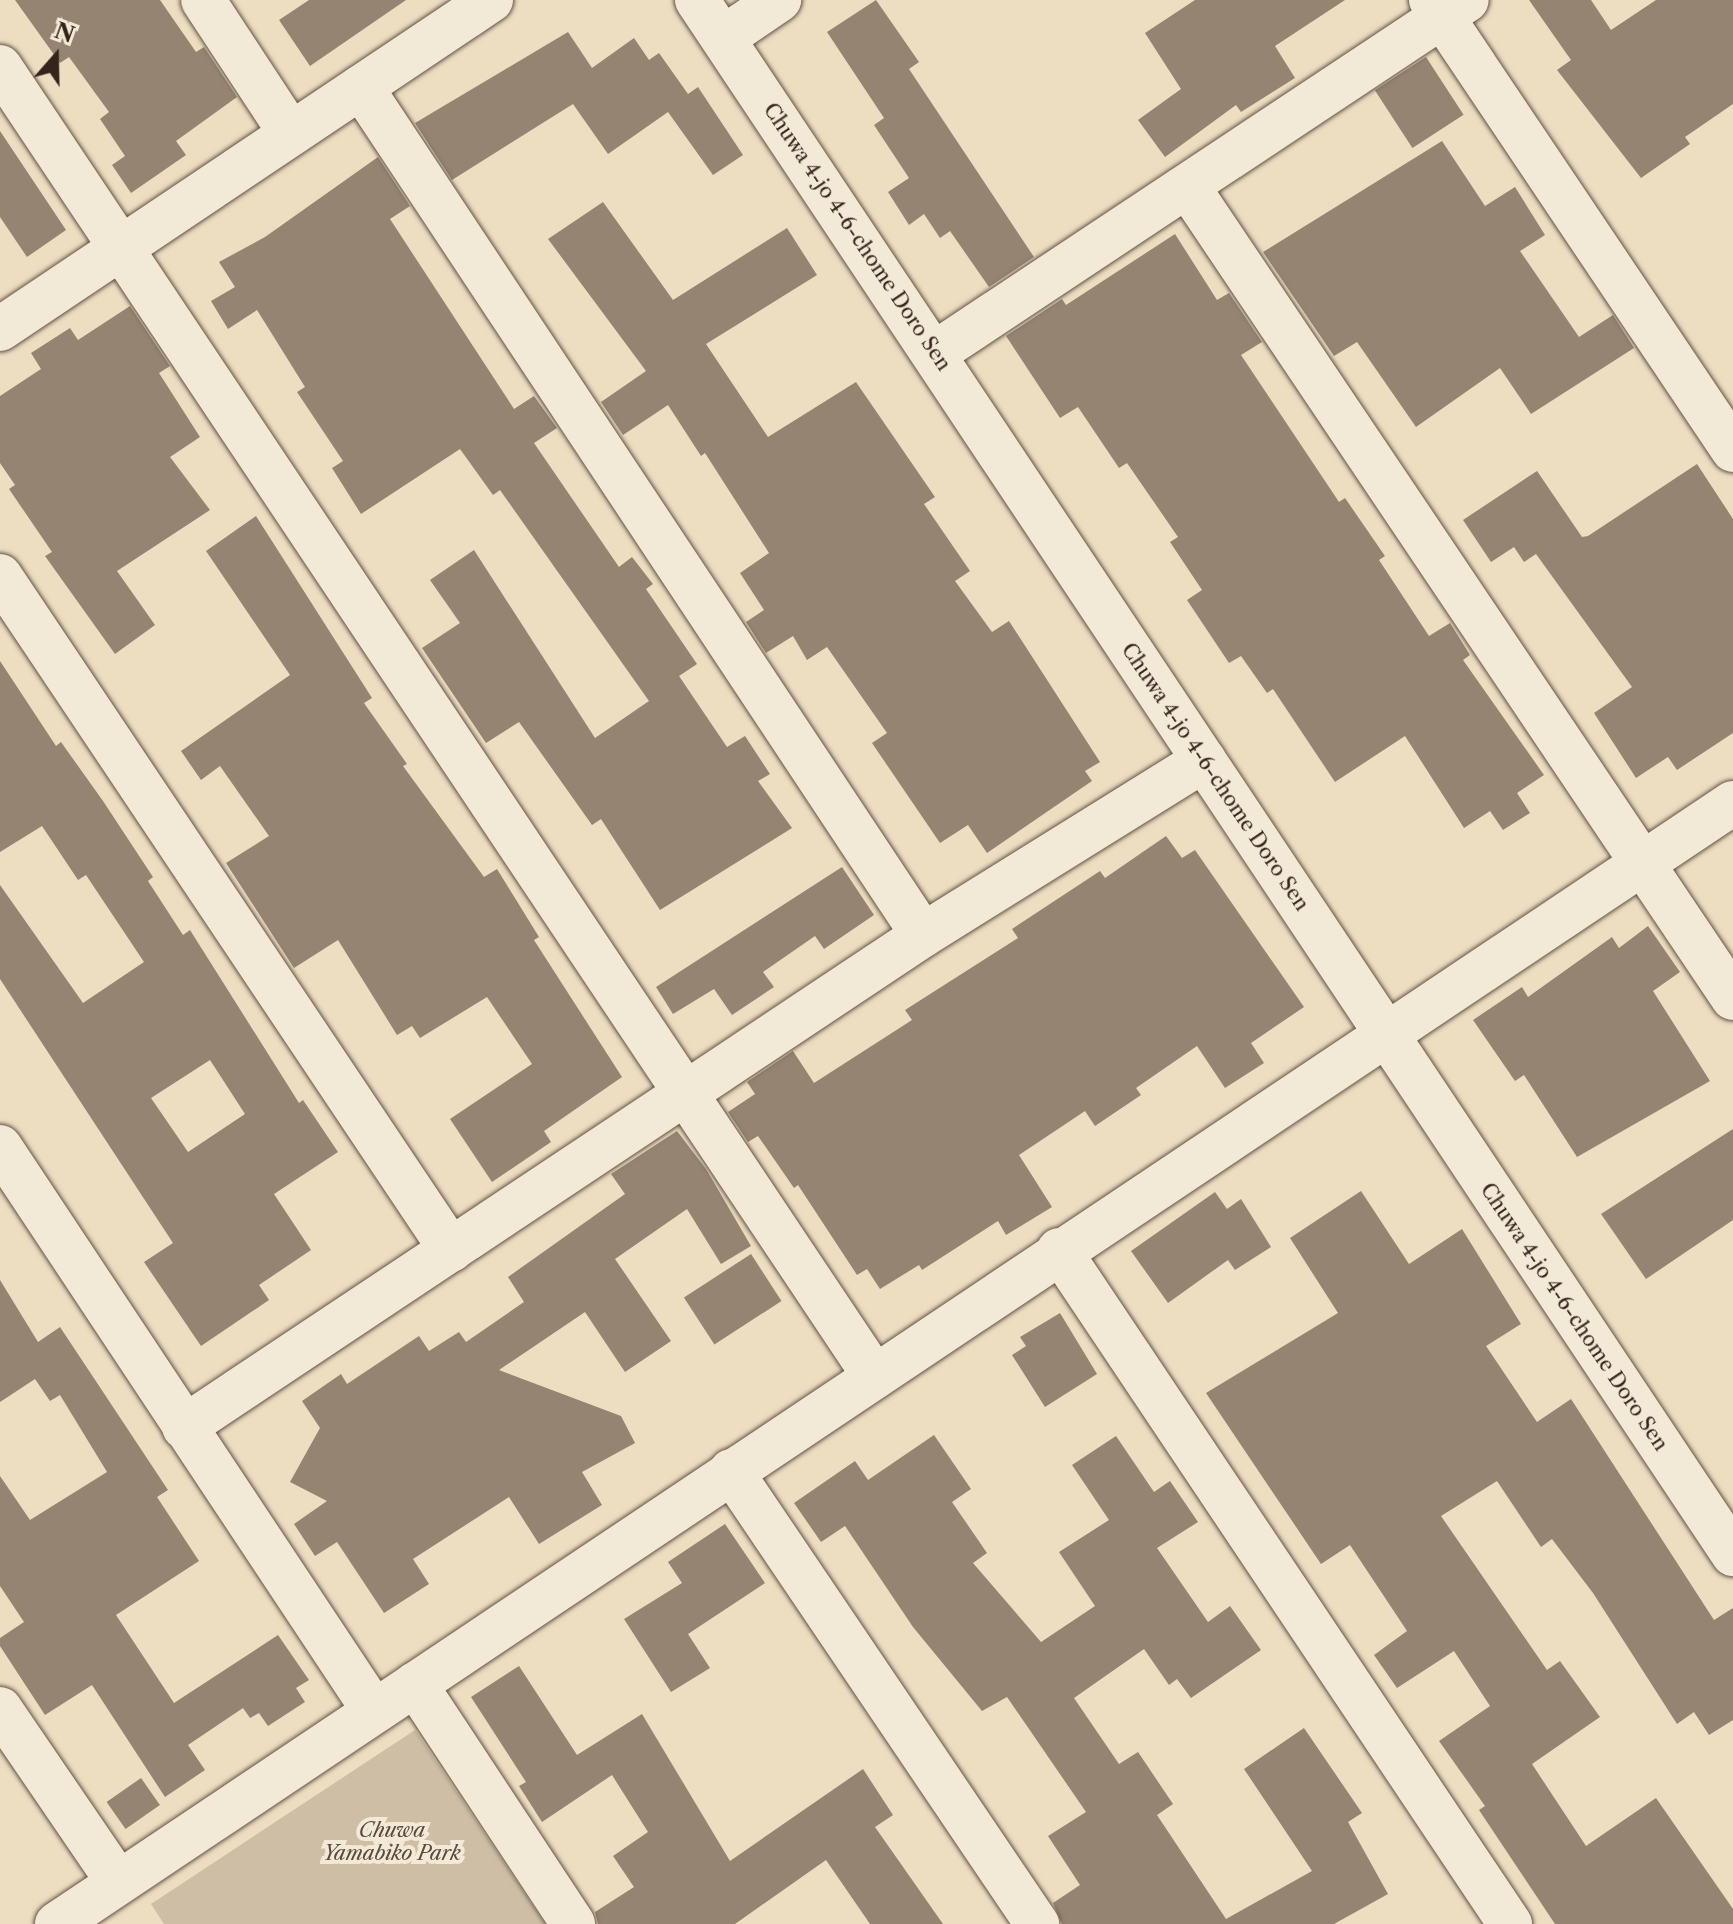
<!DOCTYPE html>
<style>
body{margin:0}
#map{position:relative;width:1733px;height:1924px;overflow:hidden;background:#edddc1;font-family:"Libre Caslon Text",serif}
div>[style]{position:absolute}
.green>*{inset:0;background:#cebea5}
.building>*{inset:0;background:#958472;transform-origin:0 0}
.roads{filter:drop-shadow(0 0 2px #635245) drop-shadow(0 0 2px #635245)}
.minor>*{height:44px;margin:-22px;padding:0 22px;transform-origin:22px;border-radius:22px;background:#f3e9d7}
span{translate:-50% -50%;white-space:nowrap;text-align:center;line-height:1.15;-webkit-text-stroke:8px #f3e9d7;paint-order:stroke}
.street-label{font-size:20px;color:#35241c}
.park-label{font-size:20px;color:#5b4a3e;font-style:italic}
.north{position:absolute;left:16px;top:16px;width:80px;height:80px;-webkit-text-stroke:6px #f3e9d7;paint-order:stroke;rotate:20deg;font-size:22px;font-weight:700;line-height:32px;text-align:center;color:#35241c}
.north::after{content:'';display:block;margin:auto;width:28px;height:36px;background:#35241c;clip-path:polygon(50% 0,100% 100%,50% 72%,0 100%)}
</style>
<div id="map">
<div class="green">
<i style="clip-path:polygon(415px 1730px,545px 1924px,164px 1924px,151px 1904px)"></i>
</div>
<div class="building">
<i style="clip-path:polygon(15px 0,160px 0,196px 52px,204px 47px,237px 97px,176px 141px,186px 155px,131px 193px,112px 165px,125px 156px,100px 119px,109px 112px,69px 57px,60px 63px)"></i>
<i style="clip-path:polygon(309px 0,406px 0,310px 66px,279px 20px)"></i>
<i style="clip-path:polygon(876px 0,919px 62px,909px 69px,1034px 257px,989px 287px,950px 231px,940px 238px,924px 214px,909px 225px,888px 192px,909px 178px,874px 125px,884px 118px,827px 32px)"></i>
<i style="clip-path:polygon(1195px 0,1345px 0,1275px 46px,1295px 78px,1241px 112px,1236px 105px,1165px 157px,1138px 120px,1181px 89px,1145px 33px)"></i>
<i style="clip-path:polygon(1529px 0,1591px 0,1611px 30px,1656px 0,1733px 0,1733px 104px,1685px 137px,1690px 144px,1641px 178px,1557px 70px,1571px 60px)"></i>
<i style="clip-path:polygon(568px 32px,592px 68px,634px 38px,649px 60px,659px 53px,688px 94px,698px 87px,743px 155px,713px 175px,668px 112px,608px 154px,573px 104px,452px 180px,415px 123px)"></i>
<i style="left:1426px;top:57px;width:69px;height:61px;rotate:57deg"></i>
<i style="clip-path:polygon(0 131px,66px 230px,27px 257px,0 217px)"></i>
<i style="clip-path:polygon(1442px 141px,1485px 206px,1515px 187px,1545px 235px,1520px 251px,1579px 337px,1613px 315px,1634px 348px,1531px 414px,1500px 368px,1416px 427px,1357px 342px,1334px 356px,1263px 252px)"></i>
<i style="clip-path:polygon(378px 157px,410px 206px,390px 219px,514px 409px,534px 396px,557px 428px,534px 443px,619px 567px,632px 557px,653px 584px,646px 589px,697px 664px,679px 676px,727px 747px,745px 736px,770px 774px,758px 781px,792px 828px,660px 910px,601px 819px,592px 825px,519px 722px,486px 743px,422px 648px,460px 623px,430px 580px,474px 550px,595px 738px,649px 701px,500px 490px,493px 495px,460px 449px,361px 514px,332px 468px,343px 461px,297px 392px,305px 387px,257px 310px,228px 329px,211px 301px,235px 287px,219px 262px,265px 237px)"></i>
<i style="clip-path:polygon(603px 202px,673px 300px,787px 228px,817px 275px,706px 344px,768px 437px,856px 382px,935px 497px,924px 504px,970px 571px,955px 581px,992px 632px,1009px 621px,1100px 762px,1085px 771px,1092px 781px,987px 853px,968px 825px,940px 843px,872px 743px,887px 733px,827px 647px,807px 660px,793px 636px,766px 653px,746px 622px,764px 610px,740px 573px,769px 553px,705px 453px,701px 456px,668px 405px,623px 435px,601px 402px,646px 371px,548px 239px)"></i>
<i style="clip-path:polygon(1175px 234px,1217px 300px,1229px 293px,1262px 342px,1241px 355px,1339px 502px,1345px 498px,1385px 556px,1379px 560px,1429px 636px,1450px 623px,1470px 655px,1463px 660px,1544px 775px,1517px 793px,1530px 813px,1503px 830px,1490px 811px,1464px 828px,1405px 736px,1335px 782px,1273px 689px,1267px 693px,1241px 656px,1229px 663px,1187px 600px,1202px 590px,1170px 542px,1178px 537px,1127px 463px,1119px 468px,1078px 407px,1060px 418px,1006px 336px,1062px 299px,1066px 305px)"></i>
<i style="clip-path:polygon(130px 306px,170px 366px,159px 373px,200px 437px,170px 457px,210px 510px,117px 571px,155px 625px,115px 654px,45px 556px,52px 552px,9px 489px,15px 485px,0 463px,0 396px,41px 369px,31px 353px,70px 328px,78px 340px)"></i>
<i style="clip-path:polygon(1697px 464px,1733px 519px,1733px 733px,1677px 770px,1668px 757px,1636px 778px,1594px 713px,1632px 687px,1536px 554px,1524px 562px,1514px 547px,1491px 562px,1463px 520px,1537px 471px,1582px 537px,1588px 536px)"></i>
<i style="clip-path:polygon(256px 516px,372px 698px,364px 703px,407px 764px,403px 766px,484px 877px,497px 869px,539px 937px,534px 940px,622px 1077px,544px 1131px,551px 1142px,492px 1182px,450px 1119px,532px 1064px,487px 997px,420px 1038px,412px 1026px,397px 1035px,338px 940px,294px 968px,226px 863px,269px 836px,220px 766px,201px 780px,181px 751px,290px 675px,206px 551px)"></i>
<i style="clip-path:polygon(evenodd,0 661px,56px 746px,61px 742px,103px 801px,153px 877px,148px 881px,183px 935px,190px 930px,299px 1103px,303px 1100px,338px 1152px,274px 1194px,311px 1250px,259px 1285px,269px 1300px,201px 1346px,144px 1262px,173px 1243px,0 979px,0 885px,83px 1003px,144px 962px,86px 875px,78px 880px,42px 826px,0 852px,0 661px,210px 1060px,245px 1114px,188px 1152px,151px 1098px,210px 1060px)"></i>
<i style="clip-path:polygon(1166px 836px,1182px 858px,1195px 850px,1304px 1007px,1251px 1043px,1264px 1063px,1225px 1088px,1197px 1046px,1136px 1088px,1141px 1095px,1095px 1126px,1085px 1111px,1019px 1155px,1052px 1207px,1006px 1235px,998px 1221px,922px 1270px,919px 1265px,880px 1289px,867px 1269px,857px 1275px,798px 1185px,794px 1188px,758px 1136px,748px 1142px,728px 1112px,755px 1094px,747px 1082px,793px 1051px,814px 1083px,912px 1020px,905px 1010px,1018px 938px,1012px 929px,1100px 871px,1105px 878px)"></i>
<i style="clip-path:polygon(842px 867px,874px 915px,824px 949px,815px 936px,763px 972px,774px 987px,732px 1015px,714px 989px,673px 1014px,656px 987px)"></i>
<i style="clip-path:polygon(1648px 926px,1680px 972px,1653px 991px,1710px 1081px,1577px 1157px,1524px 1075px,1515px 1081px,1473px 1020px,1522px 987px,1528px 997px,1612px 937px,1619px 948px)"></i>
<i style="clip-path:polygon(1733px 1129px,1733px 1220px,1646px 1279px,1601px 1214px)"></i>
<i style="clip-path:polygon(677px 1131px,706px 1169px,751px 1246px,721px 1264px,687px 1209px,615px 1259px,671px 1341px,625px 1372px,585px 1312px,499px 1370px,621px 1416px,635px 1443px,582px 1472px,602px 1505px,539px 1544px,509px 1497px,413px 1559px,429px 1584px,384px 1613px,337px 1542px,315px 1556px,294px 1524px,327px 1501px,290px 1482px,320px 1428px,302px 1401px,341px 1374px,347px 1384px,419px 1336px,429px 1351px,459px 1332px,466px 1342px,524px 1302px,508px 1277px,625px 1194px,611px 1174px)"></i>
<i style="clip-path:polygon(1361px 1191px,1409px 1264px,1462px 1229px,1521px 1324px,1486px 1346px,1537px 1422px,1571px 1399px,1714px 1620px,1733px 1608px,1733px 1720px,1709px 1735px,1694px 1712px,1677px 1724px,1593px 1593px,1552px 1539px,1541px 1547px,1497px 1481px,1441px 1516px,1547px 1670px,1560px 1661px,1600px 1717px,1532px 1764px,1586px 1846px,1656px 1798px,1733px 1909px,1733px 1924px,1555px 1924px,1479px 1810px,1485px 1806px,1439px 1741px,1490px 1706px,1454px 1651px,1397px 1688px,1374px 1655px,1407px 1631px,1350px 1545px,1321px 1564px,1206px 1393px,1338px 1313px,1290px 1238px)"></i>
<i style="clip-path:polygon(1215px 1192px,1227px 1209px,1241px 1199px,1271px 1247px,1235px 1270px,1228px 1260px,1168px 1303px,1131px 1251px)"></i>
<i style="left:751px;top:1254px;width:56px;height:80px;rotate:57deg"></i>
<i style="clip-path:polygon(0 1280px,38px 1342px,60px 1327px,168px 1490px,157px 1497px,199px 1561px,116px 1615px,174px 1703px,278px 1635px,309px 1680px,296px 1688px,305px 1702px,268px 1726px,259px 1713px,250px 1718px,243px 1708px,188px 1745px,205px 1770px,165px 1797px,92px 1685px,45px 1715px,0 1646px,0 1638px,24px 1622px,0 1586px,0 1476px,30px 1520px,107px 1472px,60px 1395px,50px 1401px,35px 1379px,0 1402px)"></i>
<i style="clip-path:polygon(1060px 1313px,1097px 1374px,1045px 1407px,1012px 1355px,1026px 1346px,1020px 1337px)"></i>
<i style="clip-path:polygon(934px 1435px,971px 1489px,952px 1502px,987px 1553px,973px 1563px,1041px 1642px,1095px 1606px,1059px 1552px,1109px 1520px,1072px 1465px,1116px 1436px,1154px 1492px,1170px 1481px,1198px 1522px,1157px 1548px,1208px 1622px,1230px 1606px,1261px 1650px,1191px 1698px,1177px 1679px,1169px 1685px,1144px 1649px,1074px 1698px,1119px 1764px,1138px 1752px,1173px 1804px,1157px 1815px,1226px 1919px,1312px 1871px,1244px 1769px,1304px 1728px,1362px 1813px,1348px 1822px,1388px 1894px,1334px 1924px,1062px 1924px,1053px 1903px,1080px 1885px,1048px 1836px,1086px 1812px,1007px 1697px,982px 1711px,913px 1627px,845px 1526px,821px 1542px,794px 1503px,855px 1461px,868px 1480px)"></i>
<i style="clip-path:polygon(725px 1524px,765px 1583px,688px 1634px,710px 1668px,671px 1692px,624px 1619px,682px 1583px,668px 1562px)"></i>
<i style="clip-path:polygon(519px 1666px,577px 1755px,642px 1714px,730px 1861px,863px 1769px,893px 1815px,875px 1827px,943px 1924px,870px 1924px,826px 1860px,735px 1924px,598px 1924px,595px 1912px,634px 1887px,613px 1856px,648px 1832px,612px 1775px,542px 1822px,519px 1786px,526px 1782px,471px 1697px)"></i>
<i style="left:141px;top:1778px;width:33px;height:42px;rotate:55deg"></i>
</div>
<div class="roads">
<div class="minor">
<i style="left:203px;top:0;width:160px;rotate:56.7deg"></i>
<i style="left:697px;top:0;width:1868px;rotate:56.31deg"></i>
<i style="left:1431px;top:0;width:542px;rotate:56.13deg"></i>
<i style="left:723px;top:38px;width:68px;rotate:-34.2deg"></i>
<i style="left:0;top:67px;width:1575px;rotate:56.26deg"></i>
<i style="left:361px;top:87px;width:1017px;rotate:56.47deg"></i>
<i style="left:1188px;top:187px;width:977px;rotate:56.1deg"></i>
<i style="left:0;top:329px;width:591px;rotate:-33.82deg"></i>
<i style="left:935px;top:353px;width:638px;rotate:-33.57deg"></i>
<i style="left:0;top:576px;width:811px;rotate:56.21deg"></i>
<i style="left:0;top:1147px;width:677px;rotate:56.45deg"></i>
<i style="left:1059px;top:1250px;width:811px;rotate:56.21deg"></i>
<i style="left:184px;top:1427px;width:888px;rotate:-33.65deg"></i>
<i style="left:923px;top:935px;width:331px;rotate:-31.9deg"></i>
<i style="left:731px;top:1471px;width:547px;rotate:55.96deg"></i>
<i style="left:415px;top:1684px;width:287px;rotate:56.6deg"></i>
<i style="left:0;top:1709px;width:209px;rotate:55.7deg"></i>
<i style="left:57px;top:1924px;width:2016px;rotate:-33.78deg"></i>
</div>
</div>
<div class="street-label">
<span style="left:857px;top:237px;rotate:56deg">Chuwa 4-jo 4-6-chome Doro Sen</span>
<span style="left:1215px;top:777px;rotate:56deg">Chuwa 4-jo 4-6-chome Doro Sen</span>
<span style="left:1574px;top:1317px;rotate:56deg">Chuwa 4-jo 4-6-chome Doro Sen</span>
</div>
<div class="park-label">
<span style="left:392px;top:1842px">Chuwa<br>Yamabiko Park</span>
</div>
<div class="north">N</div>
</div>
